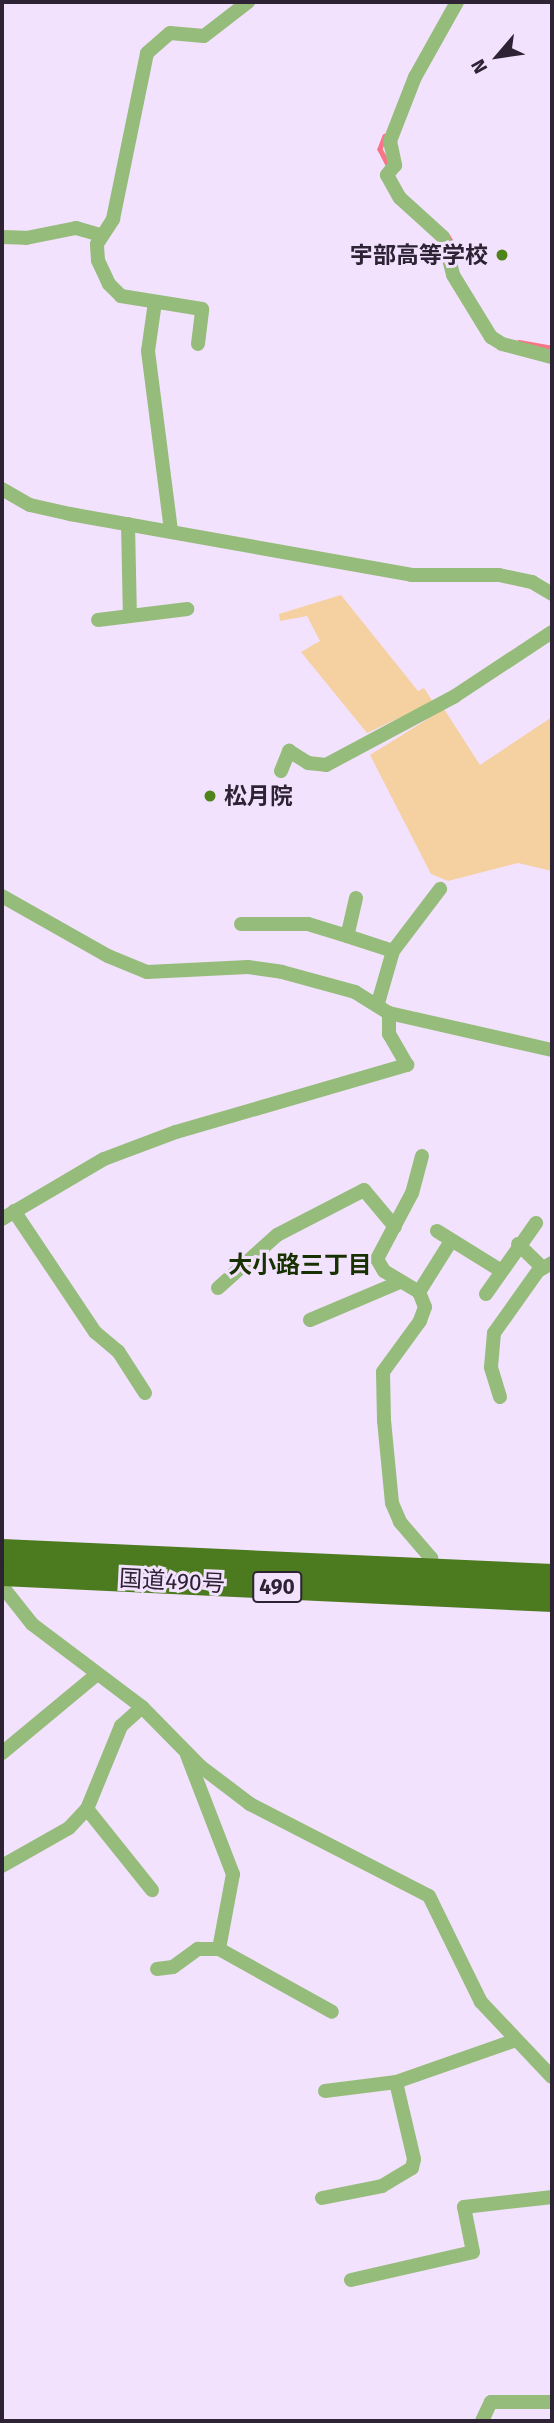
<!DOCTYPE html>
<meta charset="utf-8">
<style>
body{margin:0}
#map{position:relative;width:554px;height:2423px;overflow:hidden;background:#f3e2fd;font-family:"Fira Sans","Noto Sans JP",sans-serif}
div>[style]{position:absolute}
.green>*{inset:0;background:#f5d0a0}
.stream>*{height:4.5px;margin:-2.25px;padding:0 2.25px;transform-origin:2.25px;border-radius:2.25px;background:#f77587}
.street>*{height:14px;margin:-7px;padding:0 7px;transform-origin:7px;border-radius:7px;background:#96bc7b}
.highway>*{height:26px;margin:-13px;padding:0 13px;transform-origin:13px;border-radius:13px;background:#4b7a1f}
.dots>*{width:19px;height:19px;translate:-50% -50%;box-sizing:border-box;border:4px solid #f3e2fd;border-radius:50%}
span{translate:-50% -50%;white-space:nowrap;text-align:center;line-height:1.15;-webkit-text-stroke:6px #f3e2fd;paint-order:stroke}
.shield-label span{padding:2px 5px;background:#f3e2fd;border:2px solid;border-radius:5px;-webkit-text-stroke-width:0}
.shield-label{font-size:21px;color:#2e2334;font-weight:700}
.poi-label{font-size:23px;color:#2e2334;font-weight:700}
.right{translate:-100% -50%;text-align:right}
.left{translate:0 -50%;text-align:left}
.street-label{font-size:23px;color:#2e2334}
.neighbourhood-label{font-size:24px;color:#183100;font-weight:700}
.frame{position:absolute;inset:0;border:4px solid #2e2334;pointer-events:none}
.north{position:absolute;left:463px;top:21px;width:70px;height:70px;-webkit-text-stroke:5px #f3e2fd;paint-order:stroke;rotate:241deg;font-size:19px;font-weight:700;line-height:28px;text-align:center;color:#2e2334}
.north::after{content:'';display:block;margin:auto;width:24px;height:32px;background:#2e2334;clip-path:polygon(50% 0,100% 100%,50% 72%,0 100%)}
</style>
<div id="map">
<div class="green">
<i style="clip-path:polygon(341px 595px,418px 691px,424px 688px,433px 702px,367px 733px,301px 652px,320px 641px,307px 616px,280px 621px,279px 614px)"></i>
<i style="clip-path:polygon(444px 709px,480px 765px,552px 717px,552px 871px,518px 863px,448px 881px,431px 874px,370px 755px)"></i>
</div>
<div class="stream">
<i style="left:385px;top:136px;width:14px;rotate:111deg"></i>
<i style="left:380px;top:149px;width:20px;rotate:63deg"></i>
<i style="left:448px;top:236px;width:16px;rotate:60deg"></i>
<i style="left:456px;top:250px;width:10px;rotate:96deg"></i>
<i style="left:519px;top:342px;width:34px;rotate:10deg"></i>
</div>
<div class="street">
<i style="left:457px;top:2px;width:86px;rotate:119.2deg"></i>
<i style="left:415px;top:77px;width:69px;rotate:111.3deg"></i>
<i style="left:390px;top:141px;width:25px;rotate:78deg"></i>
<i style="left:395px;top:165px;width:13px;rotate:129deg"></i>
<i style="left:387px;top:175px;width:26px;rotate:61deg"></i>
<i style="left:400px;top:198px;width:58px;rotate:42.2deg"></i>
<i style="left:443px;top:237px;width:39px;rotate:75deg"></i>
<i style="left:453px;top:275px;width:73px;rotate:58.5deg"></i>
<i style="left:491px;top:337px;width:13px;rotate:32deg"></i>
<i style="left:502px;top:344px;width:52px;rotate:14.6deg"></i>
<i style="left:2px;top:237px;width:24px;rotate:2deg"></i>
<i style="left:26px;top:238px;width:51px;rotate:-11.3deg"></i>
<i style="left:76px;top:228px;width:25px;rotate:16deg"></i>
<i style="left:155px;top:302px;width:49px;rotate:98.1deg"></i>
<i style="left:148px;top:351px;width:181px;rotate:82.7deg"></i>
<i style="left:198px;top:344px;width:35px;rotate:-83deg"></i>
<i style="left:202px;top:309px;width:82px;rotate:-170.9deg"></i>
<i style="left:121px;top:296px;width:17px;rotate:-135deg"></i>
<i style="left:109px;top:284px;width:26px;rotate:-115deg"></i>
<i style="left:98px;top:260px;width:16px;rotate:-94deg"></i>
<i style="left:97px;top:244px;width:30px;rotate:-57deg"></i>
<i style="left:113px;top:219px;width:169px;rotate:-78.4deg"></i>
<i style="left:147px;top:53px;width:30px;rotate:-41deg"></i>
<i style="left:170px;top:33px;width:34px;rotate:5deg"></i>
<i style="left:204px;top:36px;width:56px;rotate:-37.7deg"></i>
<i style="left:2px;top:489px;width:32px;rotate:30deg"></i>
<i style="left:30px;top:505px;width:41px;rotate:12.7deg"></i>
<i style="left:70px;top:514px;width:346px;rotate:10.1deg"></i>
<i style="left:411px;top:575px;width:88px"></i>
<i style="left:499px;top:575px;width:34px;rotate:12deg"></i>
<i style="left:532px;top:582px;width:23px;rotate:31deg"></i>
<i style="left:128px;top:524px;width:92px;rotate:88.8deg"></i>
<i style="left:98px;top:620px;width:90px;rotate:-7deg"></i>
<i style="left:281px;top:771px;width:22px;rotate:-68deg"></i>
<i style="left:289px;top:751px;width:22px;rotate:32deg"></i>
<i style="left:308px;top:763px;width:18px;rotate:6deg"></i>
<i style="left:326px;top:765px;width:146px;rotate:-28.1deg"></i>
<i style="left:455px;top:696px;width:116px;rotate:-33.4deg"></i>
<i style="left:2px;top:896px;width:122px;rotate:29.5deg"></i>
<i style="left:108px;top:956px;width:42px;rotate:22.3deg"></i>
<i style="left:147px;top:972px;width:101px;rotate:-2.8deg"></i>
<i style="left:248px;top:967px;width:34px;rotate:8deg"></i>
<i style="left:282px;top:972px;width:76px;rotate:15.3deg"></i>
<i style="left:355px;top:992px;width:40px;rotate:32deg"></i>
<i style="left:389px;top:1013px;width:167px;rotate:12.8deg"></i>
<i style="left:356px;top:898px;width:39px;rotate:103deg"></i>
<i style="left:347px;top:936px;width:48px;rotate:18.1deg"></i>
<i style="left:241px;top:924px;width:67px"></i>
<i style="left:308px;top:924px;width:41px;rotate:17.1deg"></i>
<i style="left:378px;top:1003px;width:54px;rotate:-73.9deg"></i>
<i style="left:393px;top:951px;width:78px;rotate:-52.8deg"></i>
<i style="left:422px;top:1156px;width:38px;rotate:105deg"></i>
<i style="left:412px;top:1193px;width:75px;rotate:117.9deg"></i>
<i style="left:377px;top:1259px;width:14px;rotate:60deg"></i>
<i style="left:384px;top:1271px;width:41px;rotate:31deg"></i>
<i style="left:419px;top:1292px;width:16px;rotate:68deg"></i>
<i style="left:425px;top:1307px;width:15px;rotate:110deg"></i>
<i style="left:420px;top:1321px;width:63px;rotate:126deg"></i>
<i style="left:383px;top:1372px;width:48px;rotate:88.8deg"></i>
<i style="left:384px;top:1420px;width:83px;rotate:84.5deg"></i>
<i style="left:392px;top:1503px;width:21px;rotate:67deg"></i>
<i style="left:400px;top:1522px;width:48px;rotate:49.3deg"></i>
<i style="left:431px;top:1558px;width:17px;rotate:93deg"></i>
<i style="left:14px;top:1211px;width:146px;rotate:56.2deg"></i>
<i style="left:95px;top:1332px;width:30px;rotate:40deg"></i>
<i style="left:118px;top:1351px;width:50px;rotate:57.3deg"></i>
<i style="left:2px;top:1219px;width:118px;rotate:-30.5deg"></i>
<i style="left:104px;top:1159px;width:77px;rotate:-20.6deg"></i>
<i style="left:176px;top:1132px;width:241px;rotate:-16.2deg"></i>
<i style="left:407px;top:1065px;width:36px;rotate:-120deg"></i>
<i style="left:389px;top:1034px;width:21px;rotate:-90deg"></i>
<i style="left:437px;top:1231px;width:74px;rotate:31.8deg"></i>
<i style="left:518px;top:1244px;width:33px;rotate:44deg"></i>
<i style="left:218px;top:1288px;width:79px;rotate:-41.9deg"></i>
<i style="left:277px;top:1235px;width:98px;rotate:-27.3deg"></i>
<i style="left:364px;top:1190px;width:48px;rotate:50deg"></i>
<i style="left:419px;top:1292px;width:60px;rotate:-57.9deg"></i>
<i style="left:486px;top:1294px;width:87px;rotate:-54.8deg"></i>
<i style="left:310px;top:1320px;width:98px;rotate:-22.9deg"></i>
<i style="left:500px;top:1397px;width:31px;rotate:-107deg"></i>
<i style="left:491px;top:1367px;width:34px;rotate:-85deg"></i>
<i style="left:494px;top:1333px;width:76px;rotate:-54.6deg"></i>
<i style="left:538px;top:1271px;width:16px;rotate:-30deg"></i>
<i style="left:2px;top:1586px;width:48px;rotate:51.7deg"></i>
<i style="left:32px;top:1624px;width:138px;rotate:37deg"></i>
<i style="left:142px;top:1707px;width:83px;rotate:45.5deg"></i>
<i style="left:200px;top:1766px;width:63px;rotate:37.2deg"></i>
<i style="left:250px;top:1804px;width:201px;rotate:27.2deg"></i>
<i style="left:429px;top:1896px;width:118px;rotate:63.9deg"></i>
<i style="left:481px;top:2002px;width:103px;rotate:46.6deg"></i>
<i style="left:2px;top:1753px;width:122px;rotate:-39.7deg"></i>
<i style="left:187px;top:1755px;width:128px;rotate:68.9deg"></i>
<i style="left:233px;top:1874px;width:76px;rotate:100.6deg"></i>
<i style="left:87px;top:1809px;width:104px;rotate:51.3deg"></i>
<i style="left:2px;top:1866px;width:77px;rotate:-29.6deg"></i>
<i style="left:69px;top:1828px;width:26px;rotate:-47deg"></i>
<i style="left:87px;top:1809px;width:90px;rotate:-67.7deg"></i>
<i style="left:121px;top:1726px;width:28px;rotate:-42deg"></i>
<i style="left:157px;top:1969px;width:16px;rotate:-7deg"></i>
<i style="left:173px;top:1967px;width:31px;rotate:-36deg"></i>
<i style="left:198px;top:1949px;width:21px"></i>
<i style="left:219px;top:1949px;width:129px;rotate:29.1deg"></i>
<i style="left:325px;top:2091px;width:72px;rotate:-7.2deg"></i>
<i style="left:396px;top:2082px;width:127px;rotate:-19.3deg"></i>
<i style="left:322px;top:2198px;width:61px;rotate:-11.3deg"></i>
<i style="left:382px;top:2186px;width:35px;rotate:-31deg"></i>
<i style="left:412px;top:2168px;width:9px;rotate:-77deg"></i>
<i style="left:414px;top:2159px;width:79px;rotate:-103.2deg"></i>
<i style="left:351px;top:2280px;width:125px;rotate:-12.9deg"></i>
<i style="left:473px;top:2252px;width:46px;rotate:-101.3deg"></i>
<i style="left:464px;top:2207px;width:89px;rotate:-6.5deg"></i>
<i style="left:482px;top:2421px;width:21px;rotate:-65deg"></i>
<i style="left:491px;top:2402px;width:61px"></i>
</div>
<div class="highway">
<i style="left:2px;top:1552px;width:551px;rotate:2.6deg"></i>
<i style="left:2px;top:1573px;width:551px;rotate:2.71deg"></i>
</div>
<div class="dots">
<i style="left:502px;top:255px;background:#4f841b"></i>
<i style="left:210px;top:796px;background:#4f841b"></i>
</div>
<div class="shield-label">
<span style="left:277px;top:1587px">490</span>
</div>
<div class="poi-label">
<span class="right" style="left:488px;top:255px">宇部高等学校</span>
<span class="left" style="left:224px;top:796px">松月院</span>
</div>
<div class="street-label">
<span style="left:172px;top:1581px;rotate:3deg">国道490号</span>
</div>
<div class="neighbourhood-label">
<span style="left:300px;top:1266px">大小路三丁目</span>
</div>
<div class="frame"></div>
<div class="north">N</div>
</div>
